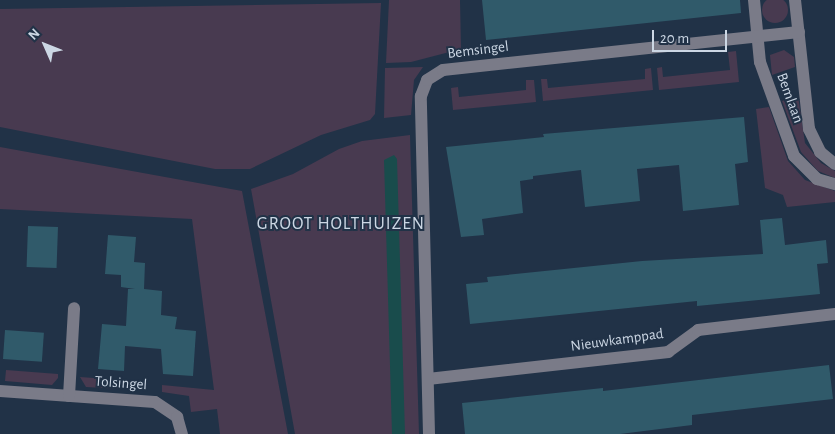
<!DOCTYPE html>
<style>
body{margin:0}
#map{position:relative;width:835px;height:434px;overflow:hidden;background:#213247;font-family:"Alegreya Sans",sans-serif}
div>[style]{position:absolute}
.green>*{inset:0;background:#483a50}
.round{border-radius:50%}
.water>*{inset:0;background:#194c4c}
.building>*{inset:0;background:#305a6a;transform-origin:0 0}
.minor>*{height:12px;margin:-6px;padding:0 6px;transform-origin:6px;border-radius:6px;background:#7a7b88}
span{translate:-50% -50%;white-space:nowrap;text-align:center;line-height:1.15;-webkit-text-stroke:4px #213247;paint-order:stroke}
.street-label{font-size:15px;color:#ccd7e4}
.quarter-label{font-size:18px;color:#ccd7e4;letter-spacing:1px}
.north{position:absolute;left:20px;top:20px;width:50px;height:50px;-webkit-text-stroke:4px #213247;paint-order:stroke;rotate:314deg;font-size:14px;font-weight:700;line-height:20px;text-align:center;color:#ccd7e4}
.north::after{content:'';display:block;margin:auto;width:18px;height:22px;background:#ccd7e4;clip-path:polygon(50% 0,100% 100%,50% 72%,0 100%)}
.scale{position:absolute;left:652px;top:30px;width:75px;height:22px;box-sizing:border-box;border:2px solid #ccd7e4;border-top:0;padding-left:6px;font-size:15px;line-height:18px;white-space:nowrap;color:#ccd7e4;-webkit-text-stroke:4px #213247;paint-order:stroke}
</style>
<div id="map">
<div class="green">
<i class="round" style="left:762px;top:-3px;width:26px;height:26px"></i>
<i style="clip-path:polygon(389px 0,460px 0,461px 49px,411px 62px,386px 63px)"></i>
<i style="clip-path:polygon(381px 3px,375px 114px,370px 120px,321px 135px,250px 169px,215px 169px,0 127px,0 9px)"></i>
<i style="clip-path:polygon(784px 50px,794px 57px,795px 67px,772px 75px,770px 55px)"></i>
<i style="clip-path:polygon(736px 51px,739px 82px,659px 90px,657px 68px,662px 67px,663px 77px,730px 70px,728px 52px)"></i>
<i style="clip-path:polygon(423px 67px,414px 80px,411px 115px,384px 118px,385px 68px)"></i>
<i style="clip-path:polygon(651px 68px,653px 90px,543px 101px,541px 79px,547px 79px,548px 88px,645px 79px,645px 69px)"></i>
<i style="clip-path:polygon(526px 80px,534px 80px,536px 102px,453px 110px,451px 88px,458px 87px,459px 97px,526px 90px)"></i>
<i style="clip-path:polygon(798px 96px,805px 143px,821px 163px,835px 171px,835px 178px,818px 171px,801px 152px,782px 101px)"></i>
<i style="clip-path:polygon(769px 107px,788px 161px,805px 180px,835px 191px,835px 202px,787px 207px,783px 195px,765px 188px,756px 109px)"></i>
<i style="clip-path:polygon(410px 135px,419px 434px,295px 434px,251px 189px,293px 174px,339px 149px,362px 141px)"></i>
<i style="clip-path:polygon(0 147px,242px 191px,288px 434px,220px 434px,217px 409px,191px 412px,189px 396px,162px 392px,162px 385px,214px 390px,192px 219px,0 209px)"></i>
<i style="clip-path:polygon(6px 370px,58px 374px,58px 378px,52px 385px,5px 381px)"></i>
<i style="clip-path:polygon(80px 377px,122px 380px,122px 389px,86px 387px)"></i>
</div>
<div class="water">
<i style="clip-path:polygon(394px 155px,397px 159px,405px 434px,392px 434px,384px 160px)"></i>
</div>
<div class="building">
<i style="clip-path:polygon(482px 0,740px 0,741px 13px,486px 40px)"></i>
<i style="clip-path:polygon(744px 117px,748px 162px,735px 164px,739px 205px,683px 211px,679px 165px,637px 169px,640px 201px,585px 207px,581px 170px,533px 176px,533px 179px,520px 181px,523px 213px,482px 219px,484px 235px,461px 237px,446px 147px,544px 137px,543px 134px)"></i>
<i style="clip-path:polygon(782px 218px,785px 245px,826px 240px,828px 263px,817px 264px,820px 294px,697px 306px,697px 301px,470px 324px,466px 284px,488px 282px,487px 277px,642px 261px,763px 254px,760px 220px)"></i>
<i style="left:28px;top:226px;width:30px;height:41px;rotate:2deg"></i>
<i style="clip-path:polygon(108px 235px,136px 237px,134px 262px,145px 263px,144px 289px,162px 291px,161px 315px,177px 317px,175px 329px,196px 331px,193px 376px,163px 374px,161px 349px,125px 346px,124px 371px,98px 369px,102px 324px,126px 326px,128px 289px,135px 289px,121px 287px,121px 275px,105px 274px)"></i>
<i style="left:5px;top:330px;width:39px;height:29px;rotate:4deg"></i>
<i style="clip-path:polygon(829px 365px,833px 399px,692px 415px,692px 425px,620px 434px,465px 434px,462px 403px,603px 388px,603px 391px)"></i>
</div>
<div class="minor">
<i style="left:754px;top:0;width:62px;rotate:84.5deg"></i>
<i style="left:760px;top:62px;width:100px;rotate:70.1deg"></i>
<i style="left:794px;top:156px;width:33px;rotate:45deg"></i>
<i style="left:817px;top:179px;width:19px;rotate:16deg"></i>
<i style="left:795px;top:0;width:130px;rotate:83.8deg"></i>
<i style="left:809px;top:129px;width:25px;rotate:64deg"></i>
<i style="left:820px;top:152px;width:19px;rotate:39deg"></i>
<i style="left:428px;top:379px;width:242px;rotate:-6.4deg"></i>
<i style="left:668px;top:352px;width:37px;rotate:-36deg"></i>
<i style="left:698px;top:330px;width:138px;rotate:-6.7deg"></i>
<i style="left:0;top:391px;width:155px;rotate:4.1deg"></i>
<i style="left:155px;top:402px;width:27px;rotate:34deg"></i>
<i style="left:177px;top:417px;width:18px;rotate:74deg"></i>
<i style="left:69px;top:396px;width:88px;rotate:-86.7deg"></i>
<i style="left:429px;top:434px;width:338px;rotate:-91.4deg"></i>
<i style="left:421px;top:96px;width:17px;rotate:-69deg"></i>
<i style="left:427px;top:80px;width:19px;rotate:-32deg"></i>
<i style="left:443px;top:70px;width:358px;rotate:-6.1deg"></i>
</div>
<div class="street-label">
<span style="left:478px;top:50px;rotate:-7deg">Bemsingel</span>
<span style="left:790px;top:98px;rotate:70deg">Bemlaan</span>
<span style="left:617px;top:340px;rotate:-8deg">Nieuwkamppad</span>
<span style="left:121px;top:383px;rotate:4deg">Tolsingel</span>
</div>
<div class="quarter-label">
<span style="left:341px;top:224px">GROOT HOLTHUIZEN</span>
</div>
<div class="north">N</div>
<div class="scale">20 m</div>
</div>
